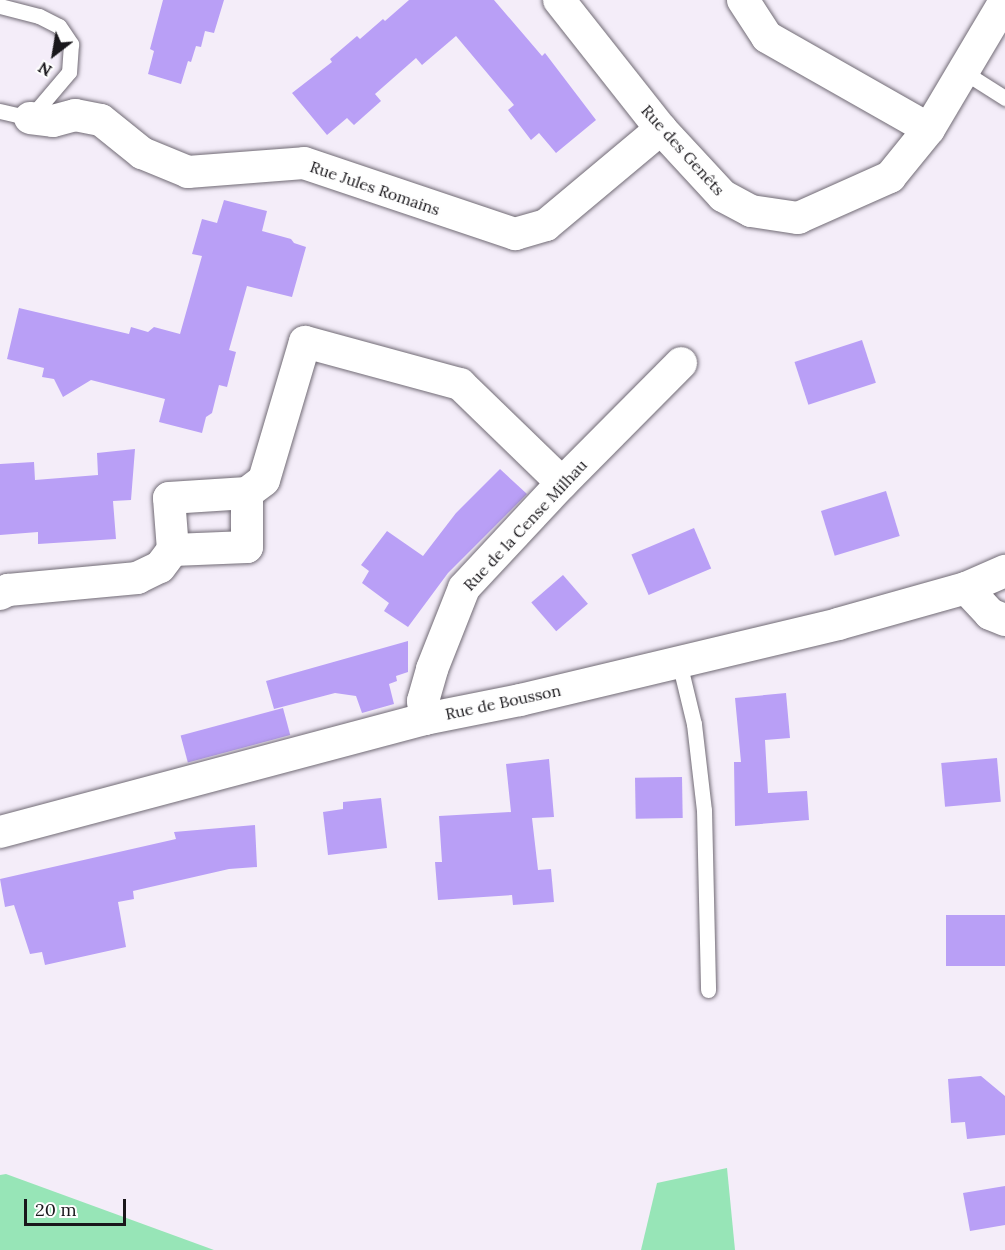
<!DOCTYPE html>
<meta charset="utf-8">
<style>
body{margin:0}
#map{position:relative;width:1005px;height:1250px;overflow:hidden;background:#f4edf9;font-family:Lora,serif}
div>[style]{position:absolute}
.green>*{inset:0;background:#97e5b7}
.building>*{inset:0;background:#b99ff6;transform-origin:0 0}
.roads{filter:drop-shadow(0 0 2px #716b75) drop-shadow(0 0 2px #716b75)}
.service>*{height:15px;margin:-7.5px;padding:0 7.5px;transform-origin:7.5px;border-radius:7.5px;background:#fff}
.minor>*{height:32px;margin:-16px;padding:0 16px;transform-origin:16px;border-radius:16px;background:#fff}
span{translate:-50% -50%;white-space:nowrap;text-align:center;line-height:1.15;-webkit-text-stroke:4.5px #fefefe;paint-order:stroke}
.street-label{font-size:16px;color:#19171b}
.north{position:absolute;left:24px;top:24px;width:60px;height:60px;-webkit-text-stroke:4px #fefefe;paint-order:stroke;rotate:211deg;font-size:16px;font-weight:700;line-height:24px;text-align:center;color:#19171b}
.north::after{content:'';display:block;margin:auto;width:21px;height:27px;background:#19171b;clip-path:polygon(50% 0,100% 100%,50% 72%,0 100%)}
.scale{position:absolute;left:24px;top:1199px;width:102px;height:27px;box-sizing:border-box;border:3px solid #19171b;border-top:0;padding-left:8px;font-size:18px;line-height:21px;white-space:nowrap;color:#19171b;-webkit-text-stroke:4px #fefefe;paint-order:stroke}
</style>
<div id="map">
<div class="green">
<i style="clip-path:polygon(727px 1168px,735px 1250px,641px 1250px,657px 1183px)"></i>
<i style="clip-path:polygon(6px 1174px,214px 1250px,0 1250px,0 1175px)"></i>
</div>
<div class="building">
<i style="clip-path:polygon(163px 0,224px 0,214px 33px,205px 31px,201px 47px,196px 46px,191px 62px,188px 61px,181px 84px,148px 74px,154px 51px,150px 49px)"></i>
<i style="clip-path:polygon(409px 0,494px 0,542px 56px,545px 53px,596px 120px,556px 153px,539px 133px,531px 140px,508px 110px,514px 105px,456px 36px,422px 65px,416px 58px,375px 94px,381px 101px,354px 125px,347px 118px,327px 135px,292px 93px,332px 62px,330px 59px,357px 36px,360px 39px,383px 19px,385px 21px)"></i>
<i style="clip-path:polygon(224px 200px,267px 211px,262px 231px,291px 239px,294px 243px,306px 247px,292px 297px,247px 286px,229px 350px,236px 352px,227px 387px,219px 385px,212px 413px,206px 417px,202px 433px,159px 422px,165px 399px,91px 380px,63px 397px,54px 379px,42px 377px,44px 368px,7px 359px,19px 308px,129px 334px,131px 327px,148px 332px,154px 327px,180px 334px,202px 256px,192px 254px,202px 219px,217px 223px)"></i>
<i style="left:862px;top:340px;width:45px;height:71px;rotate:72deg"></i>
<i style="clip-path:polygon(135px 449px,131px 500px,113px 501px,116px 539px,38px 544px,38px 532px,0 535px,0 464px,34px 462px,35px 480px,98px 475px,97px 453px)"></i>
<i style="clip-path:polygon(500px 469px,527px 494px,448px 573px,408px 627px,384px 611px,389px 603px,362px 583px,369px 571px,361px 565px,387px 531px,423px 556px,456px 513px)"></i>
<i style="left:886px;top:491px;width:47px;height:68px;rotate:73deg"></i>
<i style="left:694px;top:528px;width:44px;height:68px;rotate:67deg"></i>
<i style="left:563px;top:575px;width:38px;height:42px;rotate:49deg"></i>
<i style="clip-path:polygon(408px 641px,408px 672px,396px 676px,397px 681px,389px 684px,394px 704px,362px 713px,356px 696px,335px 693px,274px 709px,266px 681px)"></i>
<i style="clip-path:polygon(786px 693px,790px 738px,765px 740px,768px 793px,807px 791px,809px 820px,735px 826px,734px 762px,741px 762px,735px 698px)"></i>
<i style="left:283px;top:708px;width:28px;height:106px;rotate:75deg"></i>
<i style="left:997px;top:758px;width:44px;height:56px;rotate:85deg"></i>
<i style="clip-path:polygon(549px 759px,554px 817px,532px 818px,538px 870px,551px 869px,554px 902px,513px 905px,512px 895px,438px 900px,435px 862px,442px 862px,439px 816px,511px 812px,506px 764px)"></i>
<i style="left:682px;top:777px;width:41px;height:47px;rotate:89deg"></i>
<i style="clip-path:polygon(381px 798px,387px 848px,328px 855px,323px 812px,343px 809px,343px 802px)"></i>
<i style="clip-path:polygon(255px 825px,257px 867px,229px 869px,133px 891px,134px 899px,118px 902px,126px 947px,45px 965px,42px 952px,30px 954px,14px 905px,5px 907px,0 879px,176px 839px,174px 832px)"></i>
<i style="left:1005px;top:915px;width:51px;height:59px;rotate:90deg"></i>
<i style="clip-path:polygon(981px 1076px,1005px 1096px,1005px 1135px,967px 1139px,965px 1122px,951px 1123px,948px 1079px)"></i>
<i style="clip-path:polygon(1005px 1186px,1005px 1225px,970px 1231px,963px 1193px)"></i>
</div>
<div class="roads">
<div class="service">
<i style="left:0;top:6px;width:40px;rotate:14.4deg"></i>
<i style="left:39px;top:16px;width:22px;rotate:27deg"></i>
<i style="left:59px;top:26px;width:22px;rotate:56deg"></i>
<i style="left:71px;top:44px;width:28px;rotate:94deg"></i>
<i style="left:69px;top:72px;width:60px;rotate:130.3deg"></i>
<i style="left:30px;top:118px;width:31px;rotate:-167deg"></i>
<i style="left:964px;top:72px;width:49px;rotate:32.4deg"></i>
<i style="left:679px;top:662px;width:64px;rotate:76.4deg"></i>
<i style="left:694px;top:724px;width:87px;rotate:83.4deg"></i>
<i style="left:704px;top:810px;width:180px;rotate:88.7deg"></i>
</div>
<div class="minor">
<i style="left:559px;top:0;width:164px;rotate:51.7deg"></i>
<i style="left:661px;top:129px;width:91px;rotate:47.2deg"></i>
<i style="left:723px;top:196px;width:32px;rotate:28deg"></i>
<i style="left:751px;top:211px;width:48px;rotate:8.5deg"></i>
<i style="left:798px;top:218px;width:101px;rotate:-24deg"></i>
<i style="left:890px;top:177px;width:62px;rotate:-50.9deg"></i>
<i style="left:929px;top:129px;width:149px;rotate:-59.3deg"></i>
<i style="left:743px;top:0;width:44px;rotate:57deg"></i>
<i style="left:767px;top:37px;width:186px;rotate:29.6deg"></i>
<i style="left:30px;top:118px;width:23px;rotate:7deg"></i>
<i style="left:53px;top:121px;width:23px;rotate:-15deg"></i>
<i style="left:75px;top:115px;width:26px;rotate:11deg"></i>
<i style="left:101px;top:120px;width:53px;rotate:38.8deg"></i>
<i style="left:142px;top:153px;width:50px;rotate:22.4deg"></i>
<i style="left:188px;top:172px;width:116px;rotate:-4.4deg"></i>
<i style="left:304px;top:163px;width:223px;rotate:18.6deg"></i>
<i style="left:515px;top:234px;width:32px;rotate:-16deg"></i>
<i style="left:546px;top:225px;width:150px;rotate:-39.9deg"></i>
<i style="left:173px;top:550px;width:52px;rotate:-94.4deg"></i>
<i style="left:169px;top:498px;width:78px;rotate:-3.7deg"></i>
<i style="left:966px;top:588px;width:35px;rotate:47deg"></i>
<i style="left:990px;top:614px;width:16px;rotate:22deg"></i>
<i style="left:0;top:594px;width:9px;rotate:-27deg"></i>
<i style="left:8px;top:590px;width:130px;rotate:-5.3deg"></i>
<i style="left:137px;top:578px;width:25px;rotate:-26deg"></i>
<i style="left:160px;top:567px;width:21px;rotate:-53deg"></i>
<i style="left:173px;top:550px;width:74px;rotate:-2.3deg"></i>
<i style="left:247px;top:547px;width:54px;rotate:-90deg"></i>
<i style="left:247px;top:493px;width:21px;rotate:-37deg"></i>
<i style="left:264px;top:480px;width:144px;rotate:-73.5deg"></i>
<i style="left:305px;top:342px;width:161px;rotate:15.2deg"></i>
<i style="left:460px;top:384px;width:142px;rotate:44.1deg"></i>
<i style="left:425px;top:719px;width:18px;rotate:-96deg"></i>
<i style="left:423px;top:701px;width:33px;rotate:-74deg"></i>
<i style="left:432px;top:669px;width:87px;rotate:-68.4deg"></i>
<i style="left:464px;top:588px;width:144px;rotate:-47deg"></i>
<i style="left:562px;top:483px;width:169px;rotate:-45.2deg"></i>
<i style="left:0;top:832px;width:440px;rotate:-14.9deg"></i>
<i style="left:425px;top:719px;width:97px;rotate:-11.3deg"></i>
<i style="left:520px;top:700px;width:327px;rotate:-13.4deg"></i>
<i style="left:838px;top:624px;width:133px;rotate:-15.7deg"></i>
<i style="left:966px;top:588px;width:43px;rotate:-23.6deg"></i>
</div>
</div>
<div class="street-label">
<span style="left:683px;top:150px;rotate:48deg">Rue des Genêts</span>
<span style="left:375px;top:188px;rotate:19deg">Rue Jules Romains</span>
<span style="left:525px;top:525px;rotate:-47deg">Rue de la Cense Milhau</span>
<span style="left:503px;top:702px;rotate:-12deg">Rue de Bousson</span>
</div>
<div class="north">N</div>
<div class="scale">20 m</div>
</div>
